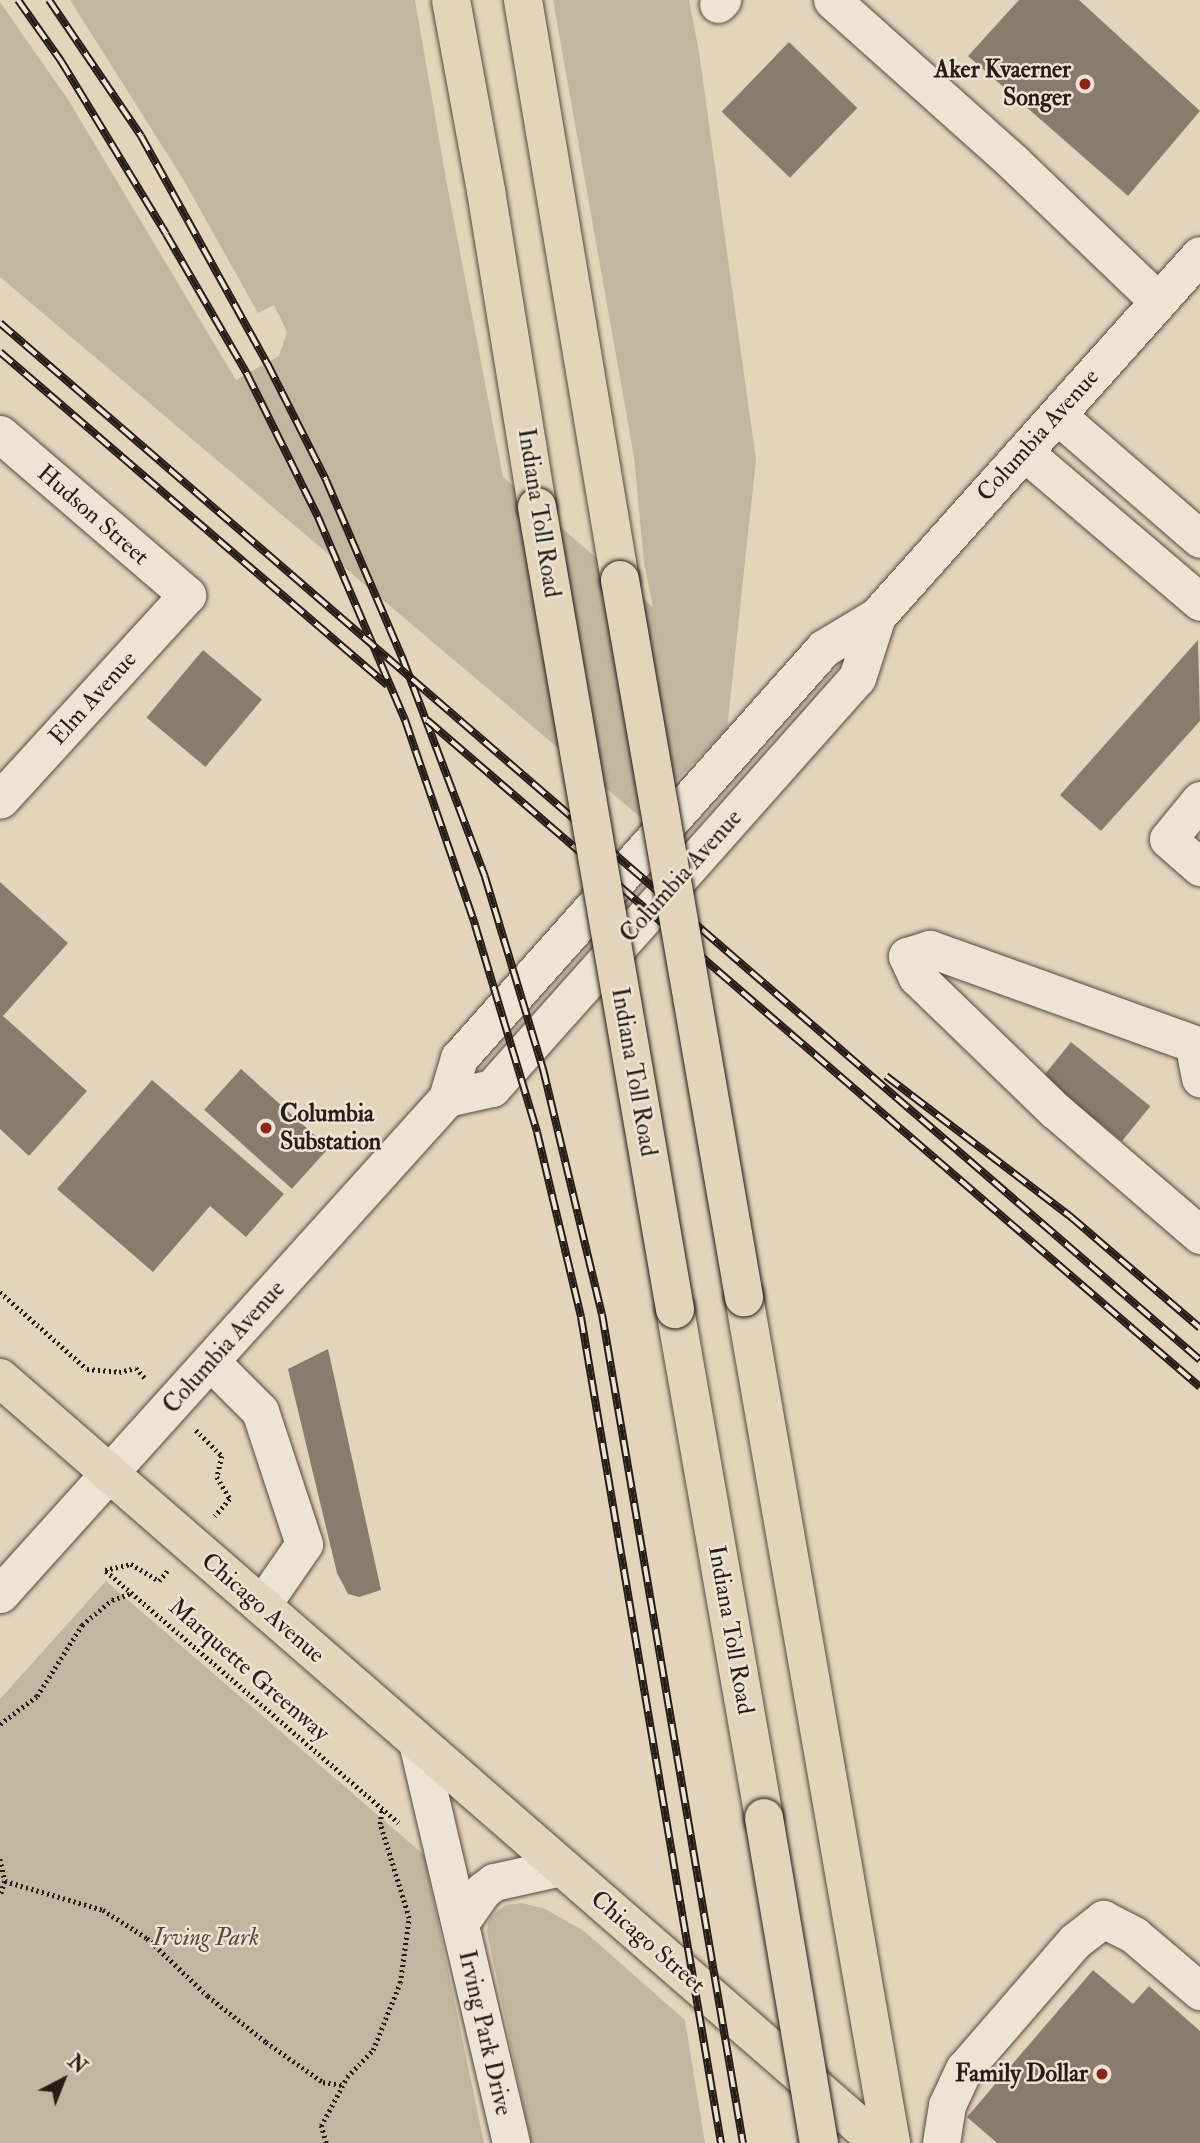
<!DOCTYPE html>
<style>
body{margin:0}
#map{position:relative;width:1200px;height:2143px;overflow:hidden;background:#e3d5bc;font-family:"IM FELL Double Pica",serif}
div>[style]{position:absolute}
.green>*{inset:0;background:#c3b6a0}
.building>*{inset:0;background:#897c6d;transform-origin:0 0}
.path>*{height:4.5px;margin-top:-2.25px;transform-origin:0;background:repeating-linear-gradient(90deg,#271c17 0 2px,transparent 0 5.5px)}
.roads{filter:drop-shadow(0 0 2px #564a40) drop-shadow(0 0 2px #564a40)}
.minor>*{height:37px;margin:-18.5px;padding:0 18.5px;transform-origin:18.5px;border-radius:18.5px;background:#ede4d3}
.major>*{height:38px;margin:-19px;padding:0 19px;transform-origin:19px;border-radius:19px;background:#e3d5bc}
.highway>*{height:38px;margin:-19px;padding:0 19px;transform-origin:19px;border-radius:19px;background:#e3d5bc}
.rail>*{height:8px;margin-top:-4px;transform-origin:0;background:repeating-linear-gradient(90deg,#ede4d3 0 16px,#271c17 0 32px);box-sizing:border-box;border-block:2px solid #271c17}
.bridges{filter:drop-shadow(0 0 2px #271c17) drop-shadow(0 0 2px #271c17)}
.highway-bridge>*{height:38px;margin:-19px;padding:0 19px;transform-origin:19px;border-radius:19px;background:#e3d5bc}
.dots>*{width:19px;height:19px;translate:-50% -50%;box-sizing:border-box;border:4px solid #ede4d3;border-radius:50%}
span{translate:-50% -50%;white-space:nowrap;text-align:center;line-height:1.15;-webkit-text-stroke:5px #ede4d3;paint-order:stroke}
.poi-label{font-size:24px;color:#271c17;font-weight:700}
.right{translate:-100% -50%;text-align:right}
.left{translate:0 -50%;text-align:left}
.street-label{font-size:24px;color:#271c17}
.park-label{font-size:24px;color:#564a40;font-style:italic}
.north{position:absolute;left:28px;top:2045px;width:70px;height:70px;-webkit-text-stroke:5px #ede4d3;paint-order:stroke;rotate:42deg;font-size:19px;font-weight:700;line-height:28px;text-align:center;color:#271c17}
.north::after{content:'';display:block;margin:auto;width:24px;height:32px;background:#271c17;clip-path:polygon(50% 0,100% 100%,50% 72%,0 100%)}
</style>
<div id="map">
<div class="green">
<i style="clip-path:polygon(70px 0,415px 0,446px 179px,503px 477px,653px 607px,644px 563px,634px 457px,553px 0,689px 0,699px 52px,756px 460px,727px 729px,640px 817px,0 277px,0 2px,69px 101px,236px 380px,279px 356px,287px 332px,274px 305px,258px 313px,183px 179px)"></i>
<i style="clip-path:polygon(106px 1581px,424px 1855px,484px 2143px,0 2143px,0 1699px)"></i>
<i style="clip-path:polygon(522px 1903px,545px 1909px,584px 1931px,685px 2020px,705px 2143px,531px 2143px,487px 1932px,488px 1922px,496px 1912px,506px 1905px)"></i>
</div>
<div class="building">
<i style="clip-path:polygon(1019px 0,1079px 0,1200px 111px,1128px 196px,968px 56px)"></i>
<i style="left:789px;top:42px;width:95px;height:97px;rotate:44deg"></i>
<i style="clip-path:polygon(1198px 640px,1200px 721px,1101px 831px,1060px 795px)"></i>
<i style="left:203px;top:650px;width:77px;height:88px;rotate:40deg"></i>
<i style="clip-path:polygon(0 882px,68px 943px,3px 1016px,87px 1091px,29px 1156px,0 1129px)"></i>
<i style="left:1071px;top:1042px;width:102px;height:45px;rotate:39deg"></i>
<i style="left:241px;top:1069px;width:118px;height:55px;rotate:42deg"></i>
<i style="clip-path:polygon(152px 1080px,284px 1194px,246px 1237px,210px 1206px,153px 1272px,57px 1189px)"></i>
<i style="clip-path:polygon(328px 1349px,381px 1590px,359px 1597px,348px 1594px,337px 1573px,288px 1369px)"></i>
<i style="clip-path:polygon(1093px 1970px,1133px 2004px,1149px 1986px,1200px 2031px,1200px 2143px,997px 2143px,967px 2117px)"></i>
</div>
<div class="path">
<i style="left:0;top:1292px;width:116px;rotate:41.5deg"></i>
<i style="left:87px;top:1369px;width:32px;rotate:5deg"></i>
<i style="left:119px;top:1372px;width:17px;rotate:-13deg"></i>
<i style="left:136px;top:1368px;width:15px;rotate:48deg"></i>
<i style="left:196px;top:1430px;width:37px;rotate:45deg"></i>
<i style="left:222px;top:1456px;width:22px;rotate:103deg"></i>
<i style="left:217px;top:1477px;width:26px;rotate:59deg"></i>
<i style="left:230px;top:1499px;width:23px;rotate:131deg"></i>
<i style="left:105px;top:1570px;width:27px;rotate:-13deg"></i>
<i style="left:131px;top:1564px;width:33px;rotate:31deg"></i>
<i style="left:159px;top:1581px;width:14px;rotate:-51deg"></i>
<i style="left:106px;top:1571px;width:386px;rotate:40.7deg"></i>
<i style="left:0;top:1724px;width:46px;rotate:-37.1deg"></i>
<i style="left:37px;top:1696px;width:84px;rotate:-57.6deg"></i>
<i style="left:82px;top:1625px;width:39px;rotate:-40deg"></i>
<i style="left:112px;top:1600px;width:21px;rotate:-19deg"></i>
<i style="left:0;top:1859px;width:23px;rotate:77deg"></i>
<i style="left:5px;top:1881px;width:16px;rotate:108deg"></i>
<i style="left:5px;top:1881px;width:102px;rotate:16.5deg"></i>
<i style="left:103px;top:1910px;width:52px;rotate:32.5deg"></i>
<i style="left:147px;top:1938px;width:84px;rotate:43.6deg"></i>
<i style="left:208px;top:1996px;width:74px;rotate:38.4deg"></i>
<i style="left:266px;top:2042px;width:70px;rotate:35.1deg"></i>
<i style="left:323px;top:2082px;width:20px;rotate:9deg"></i>
<i style="left:326px;top:2143px;width:18px;rotate:-106deg"></i>
<i style="left:321px;top:2126px;width:55px;rotate:-62deg"></i>
<i style="left:347px;top:2077px;width:37px;rotate:-46deg"></i>
<i style="left:373px;top:2050px;width:72px;rotate:-68.1deg"></i>
<i style="left:400px;top:1983px;width:66px;rotate:-82.1deg"></i>
<i style="left:409px;top:1918px;width:98px;rotate:-107.1deg"></i>
<i style="left:380px;top:1824px;width:16px;rotate:-83deg"></i>
</div>
<div class="roads">
<div class="minor">
<i style="left:832px;top:0;width:243px;rotate:41.8deg"></i>
<i style="left:1013px;top:162px;width:201px;rotate:43.8deg"></i>
<i style="left:718px;top:4px;width:6px;rotate:-45deg"></i>
<i style="left:1057px;top:415px;width:189px;rotate:40.9deg"></i>
<i style="left:0;top:434px;width:247px;rotate:40.7deg"></i>
<i style="left:187px;top:595px;width:277px;rotate:132.4deg"></i>
<i style="left:1024px;top:452px;width:231px;rotate:40.4deg"></i>
<i style="left:1200px;top:800px;width:50px;rotate:129.4deg"></i>
<i style="left:1168px;top:839px;width:43px;rotate:41.2deg"></i>
<i style="left:1200px;top:1046px;width:287px;rotate:-160.2deg"></i>
<i style="left:930px;top:949px;width:24px;rotate:163deg"></i>
<i style="left:907px;top:956px;width:23px;rotate:65deg"></i>
<i style="left:917px;top:977px;width:193px;rotate:44deg"></i>
<i style="left:1056px;top:1111px;width:190px;rotate:40.7deg"></i>
<i style="left:1194px;top:1047px;width:32px;rotate:79deg"></i>
<i style="left:447px;top:1098px;width:46px;rotate:-12.5deg"></i>
<i style="left:492px;top:1088px;width:259px;rotate:-48.3deg"></i>
<i style="left:664px;top:895px;width:290px;rotate:-48.4deg"></i>
<i style="left:857px;top:678px;width:65px;rotate:-72.1deg"></i>
<i style="left:211px;top:1362px;width:69px;rotate:45deg"></i>
<i style="left:260px;top:1411px;width:140px;rotate:71.7deg"></i>
<i style="left:304px;top:1544px;width:75px;rotate:124.7deg"></i>
<i style="left:0;top:1594px;width:668px;rotate:-47.97deg"></i>
<i style="left:447px;top:1098px;width:42px;rotate:-73.3deg"></i>
<i style="left:459px;top:1058px;width:549px;rotate:-48.32deg"></i>
<i style="left:824px;top:648px;width:62px;rotate:-31.1deg"></i>
<i style="left:877px;top:616px;width:484px;rotate:-48.2deg"></i>
<i style="left:417px;top:1742px;width:412px;rotate:76.8deg"></i>
<i style="left:460px;top:1923px;width:39px;rotate:-55deg"></i>
<i style="left:482px;top:1891px;width:15px;rotate:-37deg"></i>
<i style="left:494px;top:1882px;width:69px;rotate:-12.6deg"></i>
<i style="left:941px;top:2143px;width:38px;rotate:-81deg"></i>
<i style="left:947px;top:2105px;width:40px;rotate:-65deg"></i>
<i style="left:964px;top:2069px;width:169px;rotate:-49.1deg"></i>
<i style="left:1075px;top:1941px;width:36px;rotate:-38deg"></i>
<i style="left:1103px;top:1919px;width:35px;rotate:27deg"></i>
<i style="left:1134px;top:1935px;width:87px;rotate:40.3deg"></i>
</div>
<div class="major">
<i style="left:0;top:1378px;width:1165px;rotate:41.03deg"></i>
</div>
<div class="highway">
<i style="left:451px;top:0;width:194px;rotate:79.6deg"></i>
<i style="left:486px;top:191px;width:320px;rotate:80.8deg"></i>
<i style="left:523px;top:0;width:588px;rotate:80.51deg"></i>
<i style="left:744px;top:1297px;width:859px;rotate:80.14deg"></i>
<i style="left:675px;top:1309px;width:517px;rotate:80.08deg"></i>
</div>
</div>
<div class="rail">
<i style="left:18px;top:0;width:75px;rotate:54.8deg"></i>
<i style="left:61px;top:61px;width:202px;rotate:58.7deg"></i>
<i style="left:166px;top:234px;width:162px;rotate:59.9deg"></i>
<i style="left:247px;top:374px;width:160px;rotate:63.6deg"></i>
<i style="left:318px;top:517px;width:221px;rotate:66.8deg"></i>
<i style="left:405px;top:720px;width:217px;rotate:71.1deg"></i>
<i style="left:475px;top:925px;width:216px;rotate:73.3deg"></i>
<i style="left:537px;top:1132px;width:190px;rotate:76.6deg"></i>
<i style="left:581px;top:1317px;width:838px;rotate:80.38deg"></i>
<i style="left:49px;top:0;width:164px;rotate:55.9deg"></i>
<i style="left:141px;top:136px;width:260px;rotate:61deg"></i>
<i style="left:267px;top:363px;width:131px;rotate:63.2deg"></i>
<i style="left:326px;top:480px;width:193px;rotate:66.8deg"></i>
<i style="left:402px;top:657px;width:235px;rotate:69.3deg"></i>
<i style="left:485px;top:877px;width:201px;rotate:73.2deg"></i>
<i style="left:543px;top:1069px;width:252px;rotate:76.5deg"></i>
<i style="left:602px;top:1314px;width:841px;rotate:80.35deg"></i>
<i style="left:0;top:323px;width:1586px;rotate:40.83deg"></i>
<i style="left:0;top:352px;width:511px;rotate:40.71deg"></i>
<i style="left:427px;top:720px;width:1021px;rotate:40.79deg"></i>
<i style="left:886px;top:1076px;width:233px;rotate:37.3deg"></i>
<i style="left:1071px;top:1217px;width:170px;rotate:40.7deg"></i>
</div>
<div class="bridges">
<div class="highway-bridge">
<i style="left:537px;top:507px;width:814px;rotate:80.24deg"></i>
<i style="left:620px;top:580px;width:728px;rotate:80.19deg"></i>
<i style="left:764px;top:1818px;width:330px;rotate:80.4deg"></i>
</div>
</div>
<div class="dots">
<i style="left:1085px;top:84px;background:#8f2418"></i>
<i style="left:266px;top:1128px;background:#8f2418"></i>
<i style="left:1102px;top:2074px;background:#8f2418"></i>
</div>
<div class="poi-label">
<span class="right" style="left:1071px;top:84px">Aker Kvaerner<br>Songer</span>
<span class="left" style="left:280px;top:1128px">Columbia<br>Substation</span>
<span class="right" style="left:1088px;top:2074px">Family Dollar</span>
</div>
<div class="street-label">
<span style="left:1038px;top:435px;rotate:-48deg">Columbia Avenue</span>
<span style="left:539px;top:513px;rotate:81deg">Indiana Toll Road</span>
<span style="left:93px;top:515px;rotate:41deg">Hudson Street</span>
<span style="left:93px;top:698px;rotate:-48deg">Elm Avenue</span>
<span style="left:681px;top:876px;rotate:-48deg">Columbia Avenue</span>
<span style="left:634px;top:1072px;rotate:80deg">Indiana Toll Road</span>
<span style="left:224px;top:1347px;rotate:-48deg">Columbia Avenue</span>
<span style="left:263px;top:1608px;rotate:41deg">Chicago Avenue</span>
<span style="left:731px;top:1630px;rotate:80deg">Indiana Toll Road</span>
<span style="left:249px;top:1670px;rotate:41deg">Marquette Greenway</span>
<span style="left:648px;top:1942px;rotate:41deg">Chicago Street</span>
<span style="left:485px;top:2033px;rotate:77deg">Irving Park Drive</span>
</div>
<div class="park-label">
<span style="left:206px;top:1938px">Irving Park</span>
</div>
<div class="north">N</div>
</div>
